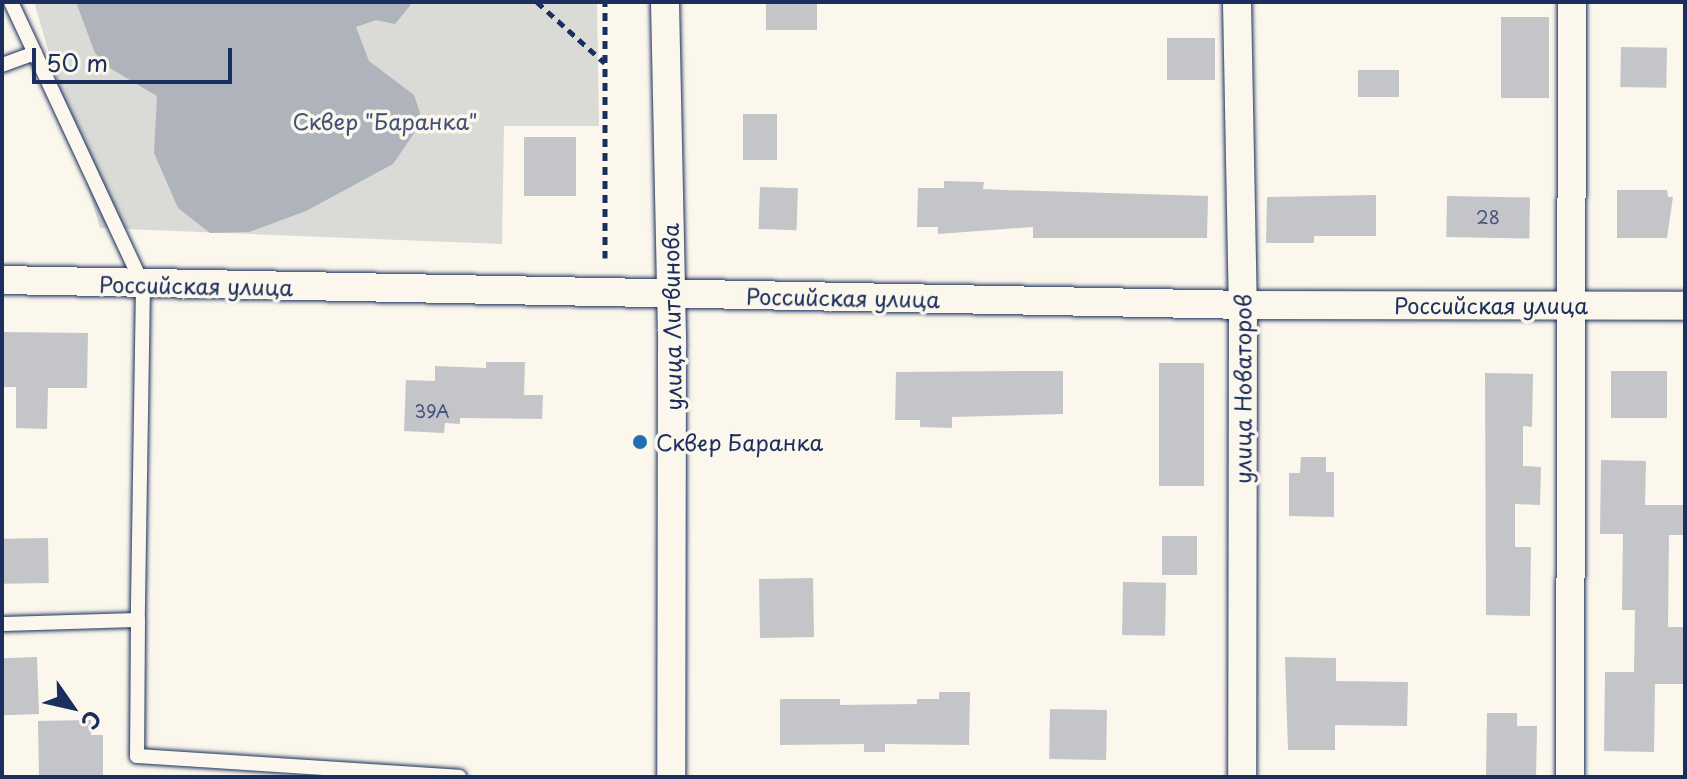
<!DOCTYPE html>
<meta charset="utf-8">
<style>
body{margin:0}
#map{position:relative;width:1687px;height:779px;overflow:hidden;background:#fbf7ec;font-family:"Playpen Sans",sans-serif}
div>[style]{position:absolute}
.green>*{inset:0;background:#dadad7}
.water>*{inset:0;background:#afb3bb}
.building>*{inset:0;background:#c3c5c9;transform-origin:0 0}
.path>*{height:5px;margin-top:-2.5px;transform-origin:0;background:repeating-linear-gradient(90deg,#1b2f5e 0 8px,transparent 0 14px)}
.roads{filter:drop-shadow(0 0 2px #1b2f5e) drop-shadow(0 0 2px #1b2f5e)}
.service>*{height:14px;margin:-7px;padding:0 7px;transform-origin:7px;border-radius:7px;background:#fbf7ec}
.minor>*{height:28px;margin:-14px;padding:0 14px;transform-origin:14px;border-radius:14px;background:#fbf7ec}
.dots>*{width:22px;height:22px;translate:-50% -50%;box-sizing:border-box;border:4px solid #fbf7ec;border-radius:50%}
span{translate:-50% -50%;white-space:nowrap;text-align:center;line-height:1.15;-webkit-text-stroke:7px #fbf7ec;paint-order:stroke}
.number-label{font-size:18px;color:#455479}
.number-label span{-webkit-text-stroke-width:0}
.park-label{font-size:22px;color:#415176}
.street-label{font-size:22px;color:#1b2f5e}
.poi-label{font-size:22px;color:#1b2f5e}
.left{translate:0 -50%;text-align:left}
.frame{position:absolute;inset:0;border:4px solid #1b2f5e;pointer-events:none}
.north{position:absolute;left:32px;top:667px;width:80px;height:80px;-webkit-text-stroke:6px #fbf7ec;paint-order:stroke;rotate:124deg;font-size:22px;font-weight:700;line-height:32px;text-align:center;color:#1b2f5e}
.north::after{content:'';display:block;margin:auto;width:28px;height:36px;background:#1b2f5e;clip-path:polygon(50% 0,100% 100%,50% 72%,0 100%)}
.scale{position:absolute;left:32px;top:48px;width:200px;height:36px;box-sizing:border-box;border:4px solid #1b2f5e;border-top:0;padding-left:10px;font-size:24px;line-height:28px;white-space:nowrap;color:#1b2f5e;-webkit-text-stroke:6px #fbf7ec;paint-order:stroke}
</style>
<div id="map">
<div class="green">
<i style="clip-path:polygon(34px 2px,597px 2px,599px 126px,504px 126px,502px 244px,100px 228px)"></i>
</div>
<div class="water">
<i style="clip-path:polygon(76px 2px,413px 2px,395px 24px,376px 20px,356px 27px,369px 61px,414px 95px,420px 113px,415px 132px,393px 164px,306px 211px,249px 232px,210px 233px,178px 208px,154px 153px,157px 96px,108px 67px,95px 53px)"></i>
</div>
<div class="building">
<i style="left:766px;top:2px;width:51px;height:28px"></i>
<i style="left:1501px;top:17px;width:48px;height:81px"></i>
<i style="left:1167px;top:38px;width:48px;height:42px"></i>
<i style="left:1621px;top:47px;width:46px;height:40px;rotate:1deg"></i>
<i style="left:1358px;top:70px;width:41px;height:27px"></i>
<i style="left:743px;top:114px;width:34px;height:46px"></i>
<i style="left:524px;top:137px;width:52px;height:59px"></i>
<i style="clip-path:polygon(944px 181px,984px 182px,983px 189px,1004px 190px,1208px 196px,1207px 238px,1033px 238px,1033px 227px,938px 234px,938px 227px,917px 227px,918px 188px,944px 188px)"></i>
<i style="left:760px;top:187px;width:38px;height:42px;rotate:2deg"></i>
<i style="clip-path:polygon(1617px 190px,1667px 190px,1668px 197px,1673px 197px,1667px 238px,1617px 238px)"></i>
<i style="clip-path:polygon(1376px 195px,1376px 236px,1314px 236px,1314px 243px,1266px 243px,1267px 197px)"></i>
<i style="left:1447px;top:196px;width:83px;height:41px;rotate:1deg"></i>
<i style="clip-path:polygon(2px 332px,88px 333px,87px 388px,48px 388px,47px 429px,16px 428px,16px 387px,2px 387px)"></i>
<i style="clip-path:polygon(486px 362px,525px 362px,524px 395px,543px 395px,542px 419px,460px 418px,460px 424px,445px 423px,444px 433px,404px 431px,406px 380px,435px 381px,435px 366px,486px 368px)"></i>
<i style="left:1159px;top:363px;width:45px;height:123px"></i>
<i style="clip-path:polygon(1033px 371px,1063px 371px,1063px 414px,952px 417px,952px 428px,920px 427px,920px 420px,895px 420px,896px 372px)"></i>
<i style="left:1611px;top:371px;width:56px;height:47px"></i>
<i style="clip-path:polygon(1485px 373px,1533px 374px,1532px 427px,1523px 426px,1523px 466px,1541px 467px,1540px 505px,1515px 504px,1515px 547px,1531px 547px,1530px 616px,1486px 615px)"></i>
<i style="clip-path:polygon(1301px 457px,1326px 457px,1326px 472px,1334px 472px,1334px 517px,1289px 516px,1289px 473px,1300px 473px)"></i>
<i style="clip-path:polygon(1601px 460px,1646px 461px,1645px 505px,1685px 505px,1685px 535px,1669px 535px,1668px 627px,1685px 627px,1685px 684px,1655px 684px,1654px 752px,1604px 751px,1605px 672px,1634px 672px,1635px 610px,1622px 610px,1623px 534px,1600px 534px)"></i>
<i style="left:1162px;top:536px;width:35px;height:39px"></i>
<i style="left:48px;top:538px;width:45px;height:46px;rotate:89deg"></i>
<i style="left:813px;top:578px;width:59px;height:54px;rotate:89deg"></i>
<i style="left:1123px;top:582px;width:43px;height:53px;rotate:1deg"></i>
<i style="left:37px;top:657px;width:57px;height:35px;rotate:88deg"></i>
<i style="clip-path:polygon(1285px 657px,1336px 658px,1336px 681px,1408px 682px,1407px 726px,1335px 725px,1335px 750px,1288px 750px)"></i>
<i style="clip-path:polygon(939px 692px,970px 692px,969px 745px,885px 744px,885px 752px,864px 752px,864px 744px,780px 745px,780px 699px,840px 699px,840px 705px,917px 704px,917px 699px,939px 699px)"></i>
<i style="left:1050px;top:709px;width:57px;height:50px;rotate:1deg"></i>
<i style="clip-path:polygon(1487px 713px,1517px 713px,1517px 726px,1537px 726px,1536px 777px,1486px 777px)"></i>
<i style="clip-path:polygon(91px 720px,91px 735px,103px 735px,103px 777px,39px 777px,38px 721px)"></i>
</div>
<div class="path">
<i style="left:537px;top:2px;width:91px;rotate:41.9deg"></i>
<i style="left:605px;top:258px;width:256px;rotate:-90deg"></i>
</div>
<div class="roads">
<div class="service">
<i style="left:11px;top:2px;width:312px;rotate:65deg"></i>
<i style="left:143px;top:285px;width:335px;rotate:90.9deg"></i>
<i style="left:2px;top:65px;width:35px;rotate:-20deg"></i>
<i style="left:2px;top:624px;width:136px;rotate:-1.7deg"></i>
<i style="left:138px;top:620px;width:136px;rotate:90.4deg"></i>
<i style="left:137px;top:756px;width:323px;rotate:3.7deg"></i>
</div>
<div class="minor">
<i style="left:665px;top:2px;width:345px;rotate:88.8deg"></i>
<i style="left:672px;top:347px;width:430px;rotate:90.1deg"></i>
<i style="left:1237px;top:2px;width:303px;rotate:88.9deg"></i>
<i style="left:1243px;top:305px;width:472px;rotate:90.1deg"></i>
<i style="left:2px;top:280px;width:1241px;rotate:1.15deg"></i>
<i style="left:1243px;top:305px;width:442px;rotate:0.1deg"></i>
<i style="left:1570px;top:777px;width:775px;rotate:-89.85deg"></i>
</div>
</div>
<div class="dots">
<i style="left:640px;top:442px;background:#1f6fb2"></i>
</div>
<div class="number-label">
<span style="left:1488px;top:217px">28</span>
<span style="left:432px;top:411px">39А</span>
</div>
<div class="park-label">
<span style="left:385px;top:121px">Сквер "Баранка"</span>
</div>
<div class="street-label">
<span style="left:196px;top:285px;rotate:1deg">Российская улица</span>
<span style="left:843px;top:297px;rotate:1deg">Российская улица</span>
<span style="left:1491px;top:305px">Российская улица</span>
<span style="left:671px;top:317px;rotate:-91deg">улица Литвинова</span>
<span style="left:1242px;top:389px;rotate:-90deg">улица Новаторов</span>
</div>
<div class="poi-label">
<span class="left" style="left:656px;top:442px">Сквер Баранка</span>
</div>
<div class="frame"></div>
<div class="north">С</div>
<div class="scale">50 m</div>
</div>
